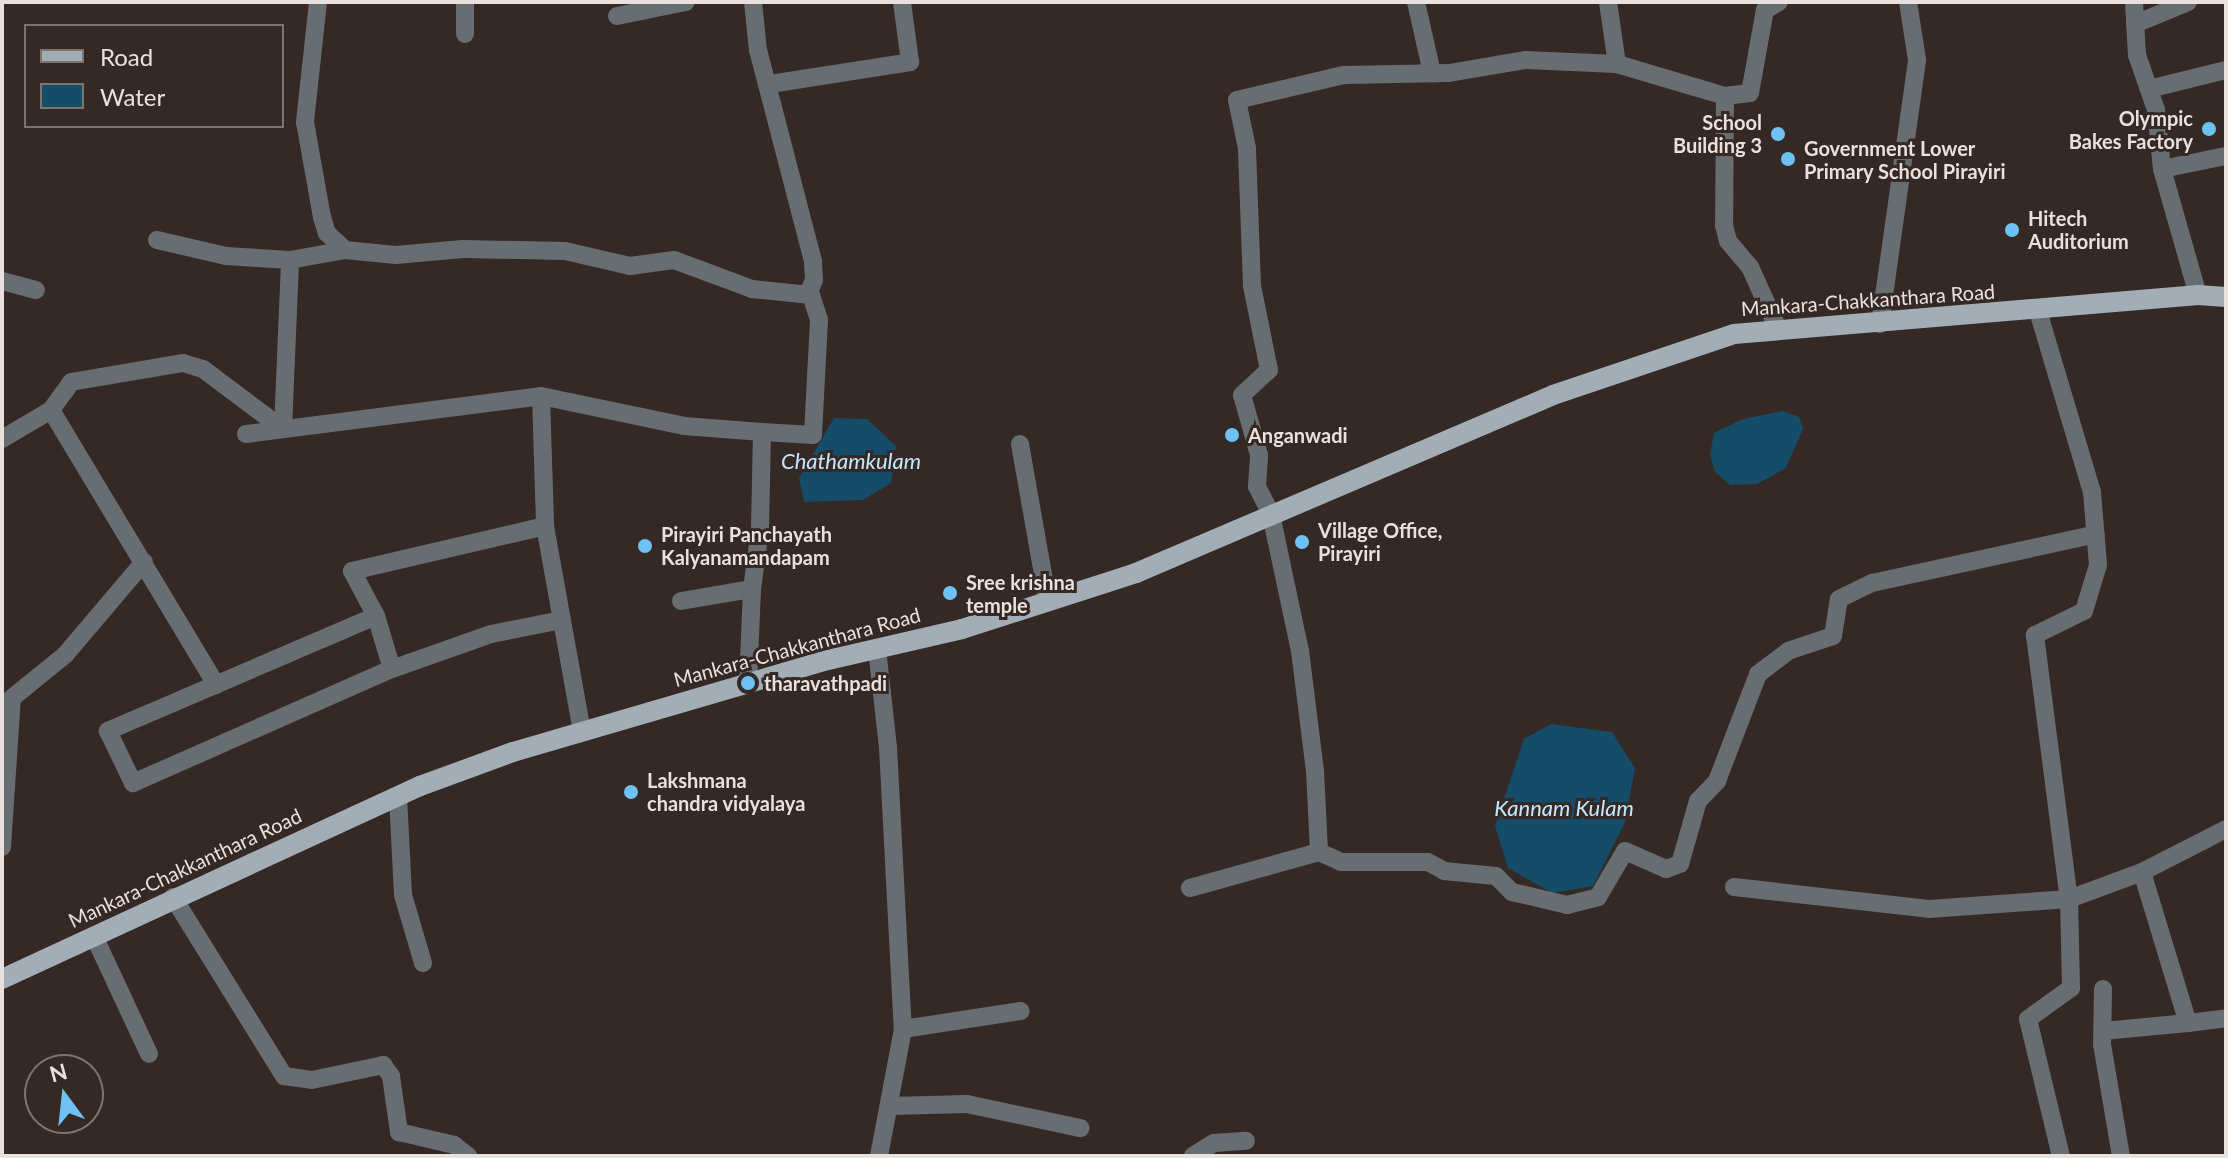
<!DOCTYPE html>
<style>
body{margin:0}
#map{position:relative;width:2228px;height:1158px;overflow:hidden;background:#352925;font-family:Lato,sans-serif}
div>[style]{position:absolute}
.water>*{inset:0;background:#154c67}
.minor>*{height:18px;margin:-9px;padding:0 9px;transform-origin:9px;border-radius:9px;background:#676d70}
.major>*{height:20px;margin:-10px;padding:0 10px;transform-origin:10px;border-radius:10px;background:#a2adb5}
.dots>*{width:22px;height:22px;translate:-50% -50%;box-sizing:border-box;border:4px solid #352925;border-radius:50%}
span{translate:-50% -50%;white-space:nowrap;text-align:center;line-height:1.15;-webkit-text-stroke:6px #352925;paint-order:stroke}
.poi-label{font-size:20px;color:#e9e1de;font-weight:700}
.right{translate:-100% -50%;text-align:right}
.left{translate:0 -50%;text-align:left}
.street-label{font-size:20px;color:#e9e1de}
.water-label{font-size:22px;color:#c4e7fd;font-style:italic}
.frame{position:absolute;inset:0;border:4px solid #e9e1de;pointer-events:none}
.legend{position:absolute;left:24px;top:24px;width:260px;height:104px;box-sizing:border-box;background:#352925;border:2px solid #7d736f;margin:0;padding:10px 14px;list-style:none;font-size:24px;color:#e9e1de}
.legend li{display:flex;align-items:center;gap:16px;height:40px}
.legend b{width:40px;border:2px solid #7d736f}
.north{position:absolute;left:24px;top:1054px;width:80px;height:80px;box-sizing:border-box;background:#352925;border:2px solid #7d736f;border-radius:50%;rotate:345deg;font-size:22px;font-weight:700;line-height:32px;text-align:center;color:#e9e1de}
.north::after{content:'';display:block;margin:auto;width:28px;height:36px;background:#6dc2f3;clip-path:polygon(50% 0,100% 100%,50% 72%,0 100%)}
</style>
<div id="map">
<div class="water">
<i style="clip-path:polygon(1783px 411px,1799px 417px,1803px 429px,1786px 468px,1757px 484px,1730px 485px,1715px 472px,1710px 454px,1714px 433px,1743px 419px)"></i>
<i style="clip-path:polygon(834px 418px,867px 419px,896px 446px,891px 483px,863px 500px,804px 502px,799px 478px)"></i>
<i style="clip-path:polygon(1551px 724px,1612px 732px,1635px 768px,1625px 822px,1593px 886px,1552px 893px,1508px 868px,1495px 826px,1524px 739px)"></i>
</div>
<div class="minor">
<i style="left:318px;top:2px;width:121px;rotate:96.2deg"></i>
<i style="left:305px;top:122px;width:97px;rotate:79.9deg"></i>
<i style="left:322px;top:217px;width:17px;rotate:73deg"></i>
<i style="left:327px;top:233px;width:25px;rotate:43deg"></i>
<i style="left:345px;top:250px;width:51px;rotate:5.6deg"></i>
<i style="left:396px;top:255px;width:67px;rotate:-5.1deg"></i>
<i style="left:463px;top:249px;width:102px;rotate:1.1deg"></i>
<i style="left:565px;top:251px;width:67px;rotate:13deg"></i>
<i style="left:630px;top:266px;width:44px;rotate:-7.8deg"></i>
<i style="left:674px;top:260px;width:83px;rotate:20.4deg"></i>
<i style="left:752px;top:289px;width:59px;rotate:5.8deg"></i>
<i style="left:811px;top:295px;width:26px;rotate:72deg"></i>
<i style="left:819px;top:320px;width:115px;rotate:93deg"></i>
<i style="left:813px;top:435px;width:51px;rotate:-176.6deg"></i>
<i style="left:753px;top:2px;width:48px;rotate:84.1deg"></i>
<i style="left:758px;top:50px;width:218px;rotate:75.4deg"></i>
<i style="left:813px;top:261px;width:19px;rotate:87deg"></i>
<i style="left:814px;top:280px;width:15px;rotate:113deg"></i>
<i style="left:1416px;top:2px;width:73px;rotate:77.3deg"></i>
<i style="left:2134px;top:2px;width:53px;rotate:86.8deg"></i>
<i style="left:2137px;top:55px;width:58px;rotate:70.9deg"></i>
<i style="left:2156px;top:110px;width:59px;rotate:84.2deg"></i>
<i style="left:2162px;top:169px;width:131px;rotate:74.1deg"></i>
<i style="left:617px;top:16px;width:70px;rotate:-11.5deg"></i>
<i style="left:2135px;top:24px;width:57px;rotate:-22.5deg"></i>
<i style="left:465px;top:34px;width:32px;rotate:-90deg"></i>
<i style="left:1617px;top:64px;width:113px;rotate:16.5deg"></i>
<i style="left:1725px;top:96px;width:129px;rotate:90.4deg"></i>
<i style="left:1724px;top:225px;width:16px;rotate:76deg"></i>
<i style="left:1728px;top:241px;width:34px;rotate:50deg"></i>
<i style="left:1750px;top:267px;width:70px;rotate:65.6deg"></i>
<i style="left:770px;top:84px;width:142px;rotate:-8.9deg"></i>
<i style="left:910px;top:62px;width:61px;rotate:-97.6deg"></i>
<i style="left:2149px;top:89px;width:79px;rotate:-13.9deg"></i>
<i style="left:1725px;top:96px;width:25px;rotate:-7deg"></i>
<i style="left:1750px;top:93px;width:84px;rotate:-79.8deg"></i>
<i style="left:1765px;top:10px;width:16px;rotate:-30deg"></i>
<i style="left:2162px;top:169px;width:65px;rotate:-11.5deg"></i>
<i style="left:157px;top:240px;width:71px;rotate:13.1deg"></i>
<i style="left:226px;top:256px;width:64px;rotate:3.6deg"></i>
<i style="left:290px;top:260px;width:56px;rotate:-10.3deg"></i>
<i style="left:2px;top:281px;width:35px;rotate:15deg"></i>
<i style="left:2038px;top:311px;width:189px;rotate:73.4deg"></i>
<i style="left:2092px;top:492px;width:73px;rotate:85.3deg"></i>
<i style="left:2098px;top:565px;width:48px;rotate:106.9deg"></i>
<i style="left:2084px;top:611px;width:55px;rotate:153.9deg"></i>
<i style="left:2035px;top:635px;width:266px;rotate:82.7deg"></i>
<i style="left:2069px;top:899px;width:89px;rotate:88.7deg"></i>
<i style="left:2071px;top:988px;width:53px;rotate:144.2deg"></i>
<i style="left:2028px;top:1019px;width:141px;rotate:76.5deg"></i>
<i style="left:1880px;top:324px;width:267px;rotate:-82deg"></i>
<i style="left:1917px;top:60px;width:59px;rotate:-98.8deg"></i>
<i style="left:541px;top:396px;width:146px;rotate:11.8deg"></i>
<i style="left:684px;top:426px;width:78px;rotate:4.4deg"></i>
<i style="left:762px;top:432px;width:98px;rotate:91.2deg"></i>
<i style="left:760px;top:530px;width:60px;rotate:97.7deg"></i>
<i style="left:51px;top:410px;width:34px;rotate:-54deg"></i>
<i style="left:71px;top:382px;width:114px;rotate:-9.6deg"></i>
<i style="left:183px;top:363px;width:21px;rotate:17deg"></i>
<i style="left:203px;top:369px;width:100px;rotate:36.9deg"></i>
<i style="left:283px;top:429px;width:169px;rotate:-87.6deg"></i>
<i style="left:246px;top:434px;width:297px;rotate:-7.3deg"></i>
<i style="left:541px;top:396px;width:130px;rotate:88.2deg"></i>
<i style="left:2px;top:439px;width:57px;rotate:-30.6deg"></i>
<i style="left:51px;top:410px;width:321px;rotate:59deg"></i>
<i style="left:1020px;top:444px;width:160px;rotate:80deg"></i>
<i style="left:681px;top:601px;width:72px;rotate:-9.6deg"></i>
<i style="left:752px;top:589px;width:94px;rotate:92.4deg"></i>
<i style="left:376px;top:616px;width:292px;rotate:156.8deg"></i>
<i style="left:108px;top:731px;width:58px;rotate:64.3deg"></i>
<i style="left:133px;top:783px;width:283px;rotate:-23.8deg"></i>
<i style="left:392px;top:669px;width:105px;rotate:-19.5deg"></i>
<i style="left:491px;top:634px;width:72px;rotate:-11.2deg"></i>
<i style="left:877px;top:649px;width:99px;rotate:83.6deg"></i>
<i style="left:888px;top:747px;width:282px;rotate:87deg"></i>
<i style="left:903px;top:1029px;width:129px;rotate:100.7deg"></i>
<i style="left:392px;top:669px;width:55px;rotate:-106.8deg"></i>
<i style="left:376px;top:616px;width:51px;rotate:-118.1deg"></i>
<i style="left:352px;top:571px;width:198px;rotate:-13.1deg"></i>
<i style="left:545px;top:526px;width:208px;rotate:79.8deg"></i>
<i style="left:398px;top:796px;width:99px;rotate:87.1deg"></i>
<i style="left:403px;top:895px;width:71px;rotate:73.6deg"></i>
<i style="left:2px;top:847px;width:149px;rotate:-86.2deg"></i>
<i style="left:12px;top:698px;width:68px;rotate:-39.1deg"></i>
<i style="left:65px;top:655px;width:122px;rotate:-49.7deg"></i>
<i style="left:1319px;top:852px;width:24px;rotate:24deg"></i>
<i style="left:1341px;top:862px;width:87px"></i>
<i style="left:1428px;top:862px;width:18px;rotate:29deg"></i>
<i style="left:1444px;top:871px;width:52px;rotate:5.5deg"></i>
<i style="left:1496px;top:876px;width:23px;rotate:45deg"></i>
<i style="left:1512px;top:892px;width:57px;rotate:13.3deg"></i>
<i style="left:1567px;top:905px;width:32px;rotate:-14deg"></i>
<i style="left:1598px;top:897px;width:53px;rotate:-59.6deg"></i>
<i style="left:1625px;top:851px;width:45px;rotate:23.7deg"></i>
<i style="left:1666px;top:869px;width:15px;rotate:-20deg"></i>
<i style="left:1680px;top:864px;width:66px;rotate:-74.1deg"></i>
<i style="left:1698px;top:801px;width:28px;rotate:-46deg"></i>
<i style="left:1717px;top:781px;width:115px;rotate:-69deg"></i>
<i style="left:1758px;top:674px;width:38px;rotate:-37deg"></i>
<i style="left:1788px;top:651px;width:47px;rotate:-18.4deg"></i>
<i style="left:1833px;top:636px;width:37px;rotate:-81deg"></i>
<i style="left:1839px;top:599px;width:37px;rotate:-26deg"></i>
<i style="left:1872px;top:583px;width:229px;rotate:-12.3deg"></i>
<i style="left:2142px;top:872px;width:158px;rotate:73.1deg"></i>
<i style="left:2188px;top:1023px;width:38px;rotate:-7deg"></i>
<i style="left:1734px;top:887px;width:196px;rotate:6.4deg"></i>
<i style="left:1929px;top:909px;width:140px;rotate:-4.1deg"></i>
<i style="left:2069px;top:899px;width:78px;rotate:-20.3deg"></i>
<i style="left:2142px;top:872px;width:94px;rotate:-27.1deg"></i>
<i style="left:1190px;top:888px;width:134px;rotate:-15.6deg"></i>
<i style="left:1319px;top:852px;width:81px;rotate:-92.8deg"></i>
<i style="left:1315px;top:771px;width:121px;rotate:-97.1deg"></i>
<i style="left:1300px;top:651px;width:140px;rotate:-102deg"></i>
<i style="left:1271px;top:514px;width:31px;rotate:-117deg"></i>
<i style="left:1257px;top:486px;width:31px;rotate:-86deg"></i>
<i style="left:1259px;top:455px;width:62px;rotate:-105.8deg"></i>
<i style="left:1242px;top:395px;width:37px;rotate:-43deg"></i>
<i style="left:1269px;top:370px;width:86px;rotate:-101.4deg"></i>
<i style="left:1252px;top:286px;width:138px;rotate:-92.1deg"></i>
<i style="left:1247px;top:148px;width:49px;rotate:-101.8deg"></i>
<i style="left:1237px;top:100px;width:110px;rotate:-13.2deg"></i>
<i style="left:1344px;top:75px;width:105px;rotate:-1.1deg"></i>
<i style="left:1449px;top:73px;width:78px;rotate:-9.6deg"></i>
<i style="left:1526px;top:60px;width:91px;rotate:2.5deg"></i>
<i style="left:1617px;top:64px;width:63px;rotate:-98.3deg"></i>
<i style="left:173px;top:897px;width:211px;rotate:58.2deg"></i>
<i style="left:284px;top:1076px;width:28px;rotate:8deg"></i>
<i style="left:312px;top:1080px;width:73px;rotate:-11.9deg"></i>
<i style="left:383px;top:1065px;width:14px;rotate:54deg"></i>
<i style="left:391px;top:1076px;width:57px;rotate:81.9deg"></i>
<i style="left:399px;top:1132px;width:57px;rotate:13.3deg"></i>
<i style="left:454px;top:1145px;width:18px;rotate:38deg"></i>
<i style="left:94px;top:936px;width:130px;rotate:65deg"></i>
<i style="left:2103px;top:989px;width:55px;rotate:91deg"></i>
<i style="left:2102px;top:1044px;width:114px;rotate:80.4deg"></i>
<i style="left:903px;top:1029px;width:119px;rotate:-8.7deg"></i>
<i style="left:2103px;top:1031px;width:85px;rotate:-5.4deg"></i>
<i style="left:891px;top:1106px;width:76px;rotate:-1.5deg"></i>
<i style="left:967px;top:1104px;width:116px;rotate:12deg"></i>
<i style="left:1193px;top:1156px;width:25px;rotate:-32deg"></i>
<i style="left:1214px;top:1143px;width:32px;rotate:-4deg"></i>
</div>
<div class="major">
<i style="left:2px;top:979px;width:460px;rotate:-24.8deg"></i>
<i style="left:420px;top:786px;width:99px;rotate:-20.1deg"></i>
<i style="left:513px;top:752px;width:328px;rotate:-16.3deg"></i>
<i style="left:828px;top:660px;width:138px;rotate:-13deg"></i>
<i style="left:962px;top:629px;width:183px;rotate:-17.8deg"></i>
<i style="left:1136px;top:573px;width:453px;rotate:-23.1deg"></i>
<i style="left:1553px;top:395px;width:191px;rotate:-18.6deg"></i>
<i style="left:1734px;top:334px;width:466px;rotate:-4.8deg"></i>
<i style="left:2198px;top:295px;width:28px;rotate:4deg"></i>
</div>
<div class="dots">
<i style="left:2209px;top:129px;background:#6dc2f3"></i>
<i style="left:1778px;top:134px;background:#6dc2f3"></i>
<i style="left:1788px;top:159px;background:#6dc2f3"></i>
<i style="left:2012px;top:230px;background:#6dc2f3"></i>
<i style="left:1232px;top:435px;background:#6dc2f3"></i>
<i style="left:1302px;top:542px;background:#6dc2f3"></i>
<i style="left:645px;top:546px;background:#6dc2f3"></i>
<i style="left:950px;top:593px;background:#6dc2f3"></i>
<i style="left:748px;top:683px;background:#6dc2f3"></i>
<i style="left:631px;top:792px;background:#6dc2f3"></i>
</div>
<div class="poi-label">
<span class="right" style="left:2193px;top:130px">Olympic<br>Bakes Factory</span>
<span class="right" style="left:1762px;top:134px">School<br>Building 3</span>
<span class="left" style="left:1804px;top:160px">Government Lower<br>Primary School Pirayiri</span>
<span class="left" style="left:2028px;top:230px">Hitech<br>Auditorium</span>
<span class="left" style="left:1248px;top:435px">Anganwadi</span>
<span class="left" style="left:1318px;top:542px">Village Office,<br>Pirayiri</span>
<span class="left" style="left:661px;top:546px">Pirayiri Panchayath<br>Kalyanamandapam</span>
<span class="left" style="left:966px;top:594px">Sree krishna<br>temple</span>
<span class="left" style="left:764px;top:683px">tharavathpadi</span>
<span class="left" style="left:647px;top:792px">Lakshmana<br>chandra vidyalaya</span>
</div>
<div class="street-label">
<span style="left:1868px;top:300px;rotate:-4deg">Mankara-Chakkanthara Road</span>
<span style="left:797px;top:647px;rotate:-15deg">Mankara-Chakkanthara Road</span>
<span style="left:185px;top:868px;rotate:-25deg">Mankara-Chakkanthara Road</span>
</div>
<div class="water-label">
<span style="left:851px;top:461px">Chathamkulam</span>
<span style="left:1564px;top:808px">Kannam Kulam</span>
</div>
<div class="frame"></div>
<ul class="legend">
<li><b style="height:10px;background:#a2adb5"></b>Road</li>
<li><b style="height:22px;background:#154c67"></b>Water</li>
</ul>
<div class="north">N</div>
</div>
